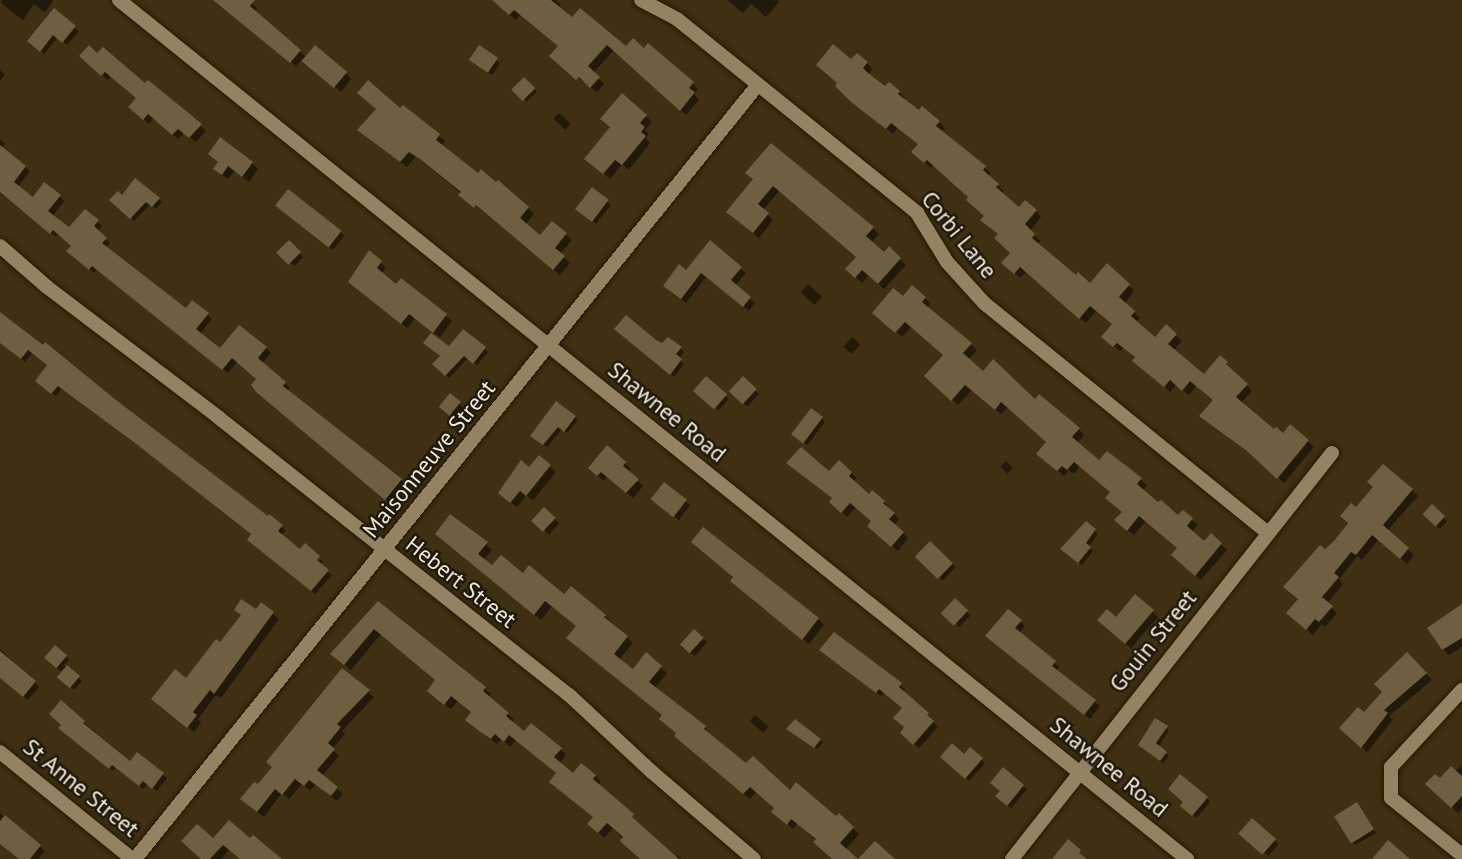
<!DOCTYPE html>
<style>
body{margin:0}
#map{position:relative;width:1462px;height:859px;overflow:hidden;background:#3e3011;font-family:"PT Sans",sans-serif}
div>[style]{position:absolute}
.shadow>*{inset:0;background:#0007;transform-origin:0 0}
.building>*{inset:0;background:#6e5f40;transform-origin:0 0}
.roads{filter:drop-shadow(0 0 2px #241800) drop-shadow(0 0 2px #241800)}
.street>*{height:14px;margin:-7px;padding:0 7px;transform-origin:7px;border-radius:7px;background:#938363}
span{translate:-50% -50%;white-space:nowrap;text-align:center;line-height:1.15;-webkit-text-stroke:5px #1f190c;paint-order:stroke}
.street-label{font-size:23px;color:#f2e9d8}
</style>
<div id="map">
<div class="shadow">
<i style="clip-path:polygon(2px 0,52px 0,53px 1px,45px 12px,34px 4px,23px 20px,7px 8px,1px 2px)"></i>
<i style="clip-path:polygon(215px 0,249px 0,257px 8px,254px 12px,307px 58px,346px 73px,351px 79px,341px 92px,302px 59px,296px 66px)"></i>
<i style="clip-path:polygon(492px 0,556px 0,561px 5px,559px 8px,572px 19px,692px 83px,698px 89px,694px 94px,699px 100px,686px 115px,614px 50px,593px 73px,604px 84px,597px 92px,557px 62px,560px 46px,521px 14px,516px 20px)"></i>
<i style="clip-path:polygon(727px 0,777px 0,779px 2px,766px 17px,751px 4px,743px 13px)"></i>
<i style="clip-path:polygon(55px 11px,79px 31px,67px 45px,58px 37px,44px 54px,33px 45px)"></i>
<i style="clip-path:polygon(97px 55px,146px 86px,148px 82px,206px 131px,196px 142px,184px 133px,178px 139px,154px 118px,149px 124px,135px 112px,138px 98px,111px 76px,108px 80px,86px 62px)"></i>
<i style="clip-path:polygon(496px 60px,500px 63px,492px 75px,475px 63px)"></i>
<i style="clip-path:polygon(852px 62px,867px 63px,872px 69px,868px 75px,886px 89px,899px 92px,905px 98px,903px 100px,919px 113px,939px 122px,945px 128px,941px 132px,985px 168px,991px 173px,988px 177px,1004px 191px,1001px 194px,1019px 210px,1036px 211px,1041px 217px,1030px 231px,1040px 241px,1037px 244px,1076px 278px,1091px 285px,1107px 265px,1134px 291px,1124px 304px,1140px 318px,1136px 322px,1155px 339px,1176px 335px,1182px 341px,1173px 351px,1204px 376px,1220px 357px,1252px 391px,1241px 403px,1274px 431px,1283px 435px,1291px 426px,1308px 441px,1314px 447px,1284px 483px,1255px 457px,1215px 401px,1197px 385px,1189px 395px,1176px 385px,1170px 392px,1124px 347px,1120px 351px,1109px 342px,1114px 324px,1097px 310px,1086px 323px,1026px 272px,1020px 278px,1004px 263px,1012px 254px,970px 197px,933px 165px,931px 168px,919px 158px,920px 145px,898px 127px,893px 134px,859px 107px)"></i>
<i style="clip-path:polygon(0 70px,5px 75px,0 81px)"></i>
<i style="left:524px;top:79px;width:18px;height:14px;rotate:45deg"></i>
<i style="clip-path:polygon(403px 108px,445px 141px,441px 146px,478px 175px,496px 185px,498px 183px,528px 208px,534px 214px,525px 225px,540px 237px,552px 223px,572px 240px,560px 254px,570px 263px,560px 275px,416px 156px,407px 167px,365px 136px)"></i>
<i style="left:559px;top:113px;width:16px;height:8px;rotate:43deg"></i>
<i style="clip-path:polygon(646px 116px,652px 122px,645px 130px,649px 134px,646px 138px,650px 143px,629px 170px,622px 164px,610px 179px,592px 164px)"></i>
<i style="clip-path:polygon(0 139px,5px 144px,1px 148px,30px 171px,18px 187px,34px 199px,60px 196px,64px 201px,52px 217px,69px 230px,86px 211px,102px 226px,97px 232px,110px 243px,106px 248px,186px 311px,207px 314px,212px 319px,200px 334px,220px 350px,239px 328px,266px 348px,271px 353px,262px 363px,290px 388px,287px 391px,405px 484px,390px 503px,263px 396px,258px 379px,238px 361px,228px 373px,97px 269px,94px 273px,73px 255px,73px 246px,58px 234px,56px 237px,0 192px)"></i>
<i style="clip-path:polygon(220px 163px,252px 163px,258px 169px,249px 182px,235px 171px,228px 179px,221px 174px)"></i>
<i style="clip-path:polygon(748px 173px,873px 228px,879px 234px,871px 243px,884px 254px,889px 249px,906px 265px,884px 289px,869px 275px,862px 283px,847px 269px,858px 257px,780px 190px,763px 210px,773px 220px,759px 238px,734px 217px,754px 180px)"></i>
<i style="clip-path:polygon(122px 198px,159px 199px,162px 202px,156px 209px,150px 204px,134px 221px,112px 200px)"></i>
<i style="clip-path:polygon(607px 201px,611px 205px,596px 224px,580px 212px)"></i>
<i style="clip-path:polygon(282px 209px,341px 232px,344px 236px,333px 250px)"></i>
<i style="clip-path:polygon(711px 242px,746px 273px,735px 286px,755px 303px,749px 311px,706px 277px,686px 303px,670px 291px)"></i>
<i style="left:289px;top:243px;width:20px;height:13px;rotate:45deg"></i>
<i style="clip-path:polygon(369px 253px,386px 268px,381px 274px,396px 286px,401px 280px,452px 321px,440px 337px,415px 318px,407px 328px,355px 287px)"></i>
<i style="left:808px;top:284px;width:19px;height:11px;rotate:43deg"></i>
<i style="clip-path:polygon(925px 298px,931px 304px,927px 308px,977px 350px,968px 360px,983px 374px,1079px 429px,1084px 435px,1077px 443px,1100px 462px,1107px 453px,1147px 485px,1142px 491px,1179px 517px,1183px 512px,1192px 520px,1198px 525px,1192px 532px,1205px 543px,1211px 535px,1227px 550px,1201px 580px,1179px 561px,1179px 548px,1146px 521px,1134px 535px,1122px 526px,1124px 512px,1112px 493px,1080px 466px,1074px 474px,1068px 470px,1064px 476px,1044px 459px,1048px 442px,1008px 407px,1001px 414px,972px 390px,958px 405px,932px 382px,945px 355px,912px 326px,902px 337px,880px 318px,903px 299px)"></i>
<i style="clip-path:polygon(0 314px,268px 518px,269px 516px,286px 531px,281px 535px,313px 568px,320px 559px,323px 561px,320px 565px,332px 575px,315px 594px,253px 544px,253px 535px,141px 447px,62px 388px,56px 396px,41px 384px,49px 365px,33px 352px,25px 362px,0 342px)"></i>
<i style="clip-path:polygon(463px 331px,488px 352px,477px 365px,468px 358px,449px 378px,435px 364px)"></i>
<i style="clip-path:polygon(620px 333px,680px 348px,684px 352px,679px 359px,684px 364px,674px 377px)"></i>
<i style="left:852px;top:337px;width:11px;height:13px;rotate:41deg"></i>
<i style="left:706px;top:379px;width:30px;height:16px;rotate:41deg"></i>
<i style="left:743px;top:379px;width:22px;height:17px;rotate:43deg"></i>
<i style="left:450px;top:395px;width:18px;height:14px;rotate:43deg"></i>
<i style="clip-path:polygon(575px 417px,578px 420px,567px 433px,562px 429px,547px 447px,536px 439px)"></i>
<i style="clip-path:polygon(821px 418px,825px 422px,807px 445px,797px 437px)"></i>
<i style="clip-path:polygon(607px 448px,631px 469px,628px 472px,643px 486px,633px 498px,607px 476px,604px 481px,596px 474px)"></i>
<i style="clip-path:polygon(539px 457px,556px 472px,533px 500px,526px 495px,517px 507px,506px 499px)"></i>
<i style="left:1006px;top:461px;width:10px;height:8px;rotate:45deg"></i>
<i style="clip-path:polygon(839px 462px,857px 478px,853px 482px,869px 496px,884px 502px,899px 519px,894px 525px,908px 538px,898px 551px,875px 531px,873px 522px,856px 507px,847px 517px,831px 502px,834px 499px,829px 474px)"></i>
<i style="clip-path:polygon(1384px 466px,1418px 496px,1387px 531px,1414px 555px,1407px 564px,1379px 539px,1362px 560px,1358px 556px,1339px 579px,1343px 584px,1327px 604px,1337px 613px,1325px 627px,1322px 624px,1313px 635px,1294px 619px,1300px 600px,1325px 551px,1335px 542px,1356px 509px,1375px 487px)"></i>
<i style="clip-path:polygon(664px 485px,690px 505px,679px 520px,656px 503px)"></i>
<i style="left:1433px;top:507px;width:20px;height:11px;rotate:45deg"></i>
<i style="left:544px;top:510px;width:20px;height:15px;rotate:41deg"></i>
<i style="clip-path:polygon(1086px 524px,1098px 534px,1088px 547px,1093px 551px,1082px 565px,1065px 552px)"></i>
<i style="clip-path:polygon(443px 539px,486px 544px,492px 550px,483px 560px,492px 568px,523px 575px,605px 616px,633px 643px,619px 660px,633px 671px,646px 655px,667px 673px,655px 688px,705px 727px,709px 735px,746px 765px,790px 792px,837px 818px,839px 816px,859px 834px,845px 850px,855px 859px,835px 859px,798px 823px,793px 829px,779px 818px,776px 809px,757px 791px,750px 799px,682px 742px,664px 715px,577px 626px,552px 606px,541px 620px)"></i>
<i style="left:930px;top:543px;width:35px;height:19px;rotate:43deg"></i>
<i style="clip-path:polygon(735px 578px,818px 619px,824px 625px,809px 644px,738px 587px)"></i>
<i style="left:955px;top:601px;width:21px;height:16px;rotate:43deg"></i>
<i style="clip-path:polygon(379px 604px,485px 689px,491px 694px,488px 697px,508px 714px,514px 720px,511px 723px,524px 734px,560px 749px,566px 755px,559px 764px,574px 775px,595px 776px,601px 782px,598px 786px,675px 858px,677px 855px,681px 859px,640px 859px,613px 828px,604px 838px,595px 830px,595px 818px,557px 774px,516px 740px,510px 747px,501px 739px,497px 744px,487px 737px,473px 725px,473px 713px,458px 701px,451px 709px,435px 697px,437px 681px,381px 634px,351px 670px,339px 660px)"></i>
<i style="clip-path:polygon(261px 605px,279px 619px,221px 698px,216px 695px,198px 719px,201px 723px,194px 732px,159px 705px)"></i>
<i style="clip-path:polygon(1462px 606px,1462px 647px,1449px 655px,1443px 649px)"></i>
<i style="clip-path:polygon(1152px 611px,1158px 617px,1131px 648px,1106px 626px,1116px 619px)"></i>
<i style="clip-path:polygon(1020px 621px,1025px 626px,1019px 633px,1059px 667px,1056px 671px,1100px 706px,1090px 719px,992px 640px)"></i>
<i style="clip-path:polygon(703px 639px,707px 642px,695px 656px,687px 650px)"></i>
<i style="clip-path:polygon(0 649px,39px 687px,28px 700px,0 677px)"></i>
<i style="clip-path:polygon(826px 654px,900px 685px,905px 689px,902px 692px,938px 727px,919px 748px,902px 733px,907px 728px,904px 708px,885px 692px,881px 696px)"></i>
<i style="clip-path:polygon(1407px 654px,1432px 680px,1389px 716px,1393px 720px,1367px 752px,1347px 734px,1384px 692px)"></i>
<i style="clip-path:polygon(66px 656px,69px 660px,64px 665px,82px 681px,74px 690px,59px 677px,63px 673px,49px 662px)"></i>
<i style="clip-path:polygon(343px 670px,374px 697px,342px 731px,345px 734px,332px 749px,339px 756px,322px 776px,343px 794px,337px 801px,316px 784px,310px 791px,302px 784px,289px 799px,282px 793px,264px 817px,248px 805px)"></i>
<i style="clip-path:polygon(61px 702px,130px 763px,138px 754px,163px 775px,167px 778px,157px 791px,147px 784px,143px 789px,116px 767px,113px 771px,64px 732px)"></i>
<i style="left:755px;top:715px;width:18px;height:8px;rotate:41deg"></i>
<i style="clip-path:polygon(796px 722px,823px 743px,817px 749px,791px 732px)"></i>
<i style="clip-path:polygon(1166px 728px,1169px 730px,1158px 747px,1169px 756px,1163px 763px,1143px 748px)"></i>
<i style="clip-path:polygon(970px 750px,985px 763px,969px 781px,942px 757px,965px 757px)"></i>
<i style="clip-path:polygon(1462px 766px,1462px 809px,1458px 813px,1428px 784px,1440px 781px)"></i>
<i style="clip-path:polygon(1023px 786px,1027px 789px,1011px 808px,1001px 800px,1002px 791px)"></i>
<i style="clip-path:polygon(1207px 798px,1210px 802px,1197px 818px,1182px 806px,1185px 802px)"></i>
<i style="clip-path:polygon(1360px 808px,1376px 833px,1355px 845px,1351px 842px)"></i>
<i style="clip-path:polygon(0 813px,45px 851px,38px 859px,21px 859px,0 841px)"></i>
<i style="left:1252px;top:821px;width:35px;height:16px;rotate:40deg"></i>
<i style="clip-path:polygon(213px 840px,250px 841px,278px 859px,242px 859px,230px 849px,221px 859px,203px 859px)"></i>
</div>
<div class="building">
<i style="clip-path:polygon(213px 0,255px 0,250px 6px,301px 50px,290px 63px)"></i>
<i style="clip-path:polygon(492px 0,551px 0,572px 17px,580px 8px,626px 46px,633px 38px,644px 48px,648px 43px,694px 82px,689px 88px,695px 92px,680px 111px,607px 45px,588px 66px,600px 77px,590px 88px,579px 77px,576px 80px,549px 56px,558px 46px,514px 10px,509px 15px)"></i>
<i style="clip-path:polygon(54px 8px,76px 26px,62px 43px,53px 35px,40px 52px,27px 41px)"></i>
<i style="clip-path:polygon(833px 44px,851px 59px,857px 53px,868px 62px,863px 68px,868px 73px,885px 86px,889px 82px,900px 91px,898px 94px,919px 110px,922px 106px,940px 121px,936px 126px,986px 166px,983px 170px,999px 184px,996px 187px,1019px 207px,1025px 200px,1037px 210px,1025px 224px,1035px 234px,1032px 238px,1076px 275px,1078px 272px,1090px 283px,1107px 263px,1130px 284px,1119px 297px,1135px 311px,1131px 316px,1155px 337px,1166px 324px,1177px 334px,1168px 344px,1204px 374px,1220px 355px,1228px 362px,1226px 364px,1248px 384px,1236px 397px,1274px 429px,1276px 427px,1283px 433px,1290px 424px,1309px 440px,1277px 479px,1247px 451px,1199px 416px,1213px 400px,1190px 381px,1182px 391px,1170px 380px,1164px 387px,1132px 361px,1135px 357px,1117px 343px,1113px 347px,1101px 337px,1112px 324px,1090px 306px,1079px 319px,1020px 267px,1014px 274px,1001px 263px,1010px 253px,994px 238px,998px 234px,980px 220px,984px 216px,966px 200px,968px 197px,951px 182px,927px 160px,924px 163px,911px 152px,918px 144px,891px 123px,886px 129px,851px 102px,835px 86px,837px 83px,816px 65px)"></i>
<i style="clip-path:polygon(89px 45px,97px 53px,103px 47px,145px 83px,148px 80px,202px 124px,189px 138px,178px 129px,172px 135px,148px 114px,143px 120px,128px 107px,136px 98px,105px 72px,101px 76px,79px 56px)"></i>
<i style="left:315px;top:45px;width:42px;height:21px;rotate:40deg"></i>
<i style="left:479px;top:45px;width:23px;height:18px;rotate:34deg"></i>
<i style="left:524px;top:77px;width:16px;height:18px;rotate:45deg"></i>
<i style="clip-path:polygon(368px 80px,400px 108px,403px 105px,440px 134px,436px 140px,478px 173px,481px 169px,496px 182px,498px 180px,529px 207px,520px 218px,540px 235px,552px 221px,567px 233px,555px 248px,565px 256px,553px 270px,476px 205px,474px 208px,458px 195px,461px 192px,420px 159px,409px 152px,400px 162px,357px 130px,376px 109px,357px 93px)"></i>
<i style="clip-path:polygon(622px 93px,647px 115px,640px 123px,645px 127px,641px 132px,646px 136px,622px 165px,615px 160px,603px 174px,584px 159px,610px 127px,600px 119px)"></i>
<i style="clip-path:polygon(220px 137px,253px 162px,242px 177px,228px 166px,222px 175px,213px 169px,218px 162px,208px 154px)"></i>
<i style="clip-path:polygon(771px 143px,874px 227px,866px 236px,884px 252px,889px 246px,901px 258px,878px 284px,862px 270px,855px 278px,845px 269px,856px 257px,773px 186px,758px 204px,769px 213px,753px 233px,726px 212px,753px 179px,745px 173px)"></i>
<i style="clip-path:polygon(0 145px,26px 166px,14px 182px,33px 197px,44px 182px,61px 195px,48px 211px,69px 227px,85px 209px,99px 220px,94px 226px,107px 238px,102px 243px,186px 308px,192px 300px,209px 313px,196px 329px,220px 348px,239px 325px,267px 347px,258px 358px,286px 382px,283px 386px,402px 479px,385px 500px,256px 392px,251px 385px,256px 379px,232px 358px,222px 370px,92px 266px,89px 270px,66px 251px,71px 246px,53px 230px,50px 234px,0 192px)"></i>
<i style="clip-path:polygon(135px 178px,160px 198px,152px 207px,146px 202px,130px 219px,109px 200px,118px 191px,122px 195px)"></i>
<i style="left:592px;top:187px;width:21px;height:28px;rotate:37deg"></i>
<i style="left:288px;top:189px;width:68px;height:21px;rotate:38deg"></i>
<i style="left:289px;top:240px;width:17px;height:18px;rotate:45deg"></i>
<i style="clip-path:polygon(710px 240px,742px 267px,731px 280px,751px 297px,743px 307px,701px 273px,681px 299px,663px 286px,679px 264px,686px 270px)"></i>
<i style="clip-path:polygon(369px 250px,382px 261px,377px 268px,396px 284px,401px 278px,447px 314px,433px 333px,409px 314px,401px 324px,348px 282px)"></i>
<i style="clip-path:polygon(912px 285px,926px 297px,922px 302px,972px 343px,963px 353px,983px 371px,993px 359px,1035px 399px,1039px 394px,1080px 428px,1072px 437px,1099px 460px,1107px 451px,1142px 478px,1137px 484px,1158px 502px,1161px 500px,1178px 515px,1183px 510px,1193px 518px,1187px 526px,1204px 541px,1211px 533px,1222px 543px,1195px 576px,1171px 555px,1177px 548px,1139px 516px,1127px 531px,1114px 520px,1122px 512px,1105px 498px,1110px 492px,1074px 462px,1067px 470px,1062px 466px,1057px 471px,1036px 454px,1046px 442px,1001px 402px,995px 410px,965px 385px,951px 401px,924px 376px,943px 355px,905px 322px,895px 333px,872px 313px,893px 288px,903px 296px)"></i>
<i style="clip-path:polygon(0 312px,43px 345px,45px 342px,116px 400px,268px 516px,269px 514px,283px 525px,278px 531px,300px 549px,305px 543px,320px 556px,317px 560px,329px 570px,311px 591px,247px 540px,251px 534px,135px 443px,58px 386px,51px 394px,35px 381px,47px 365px,28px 350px,21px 359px,0 343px)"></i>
<i style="clip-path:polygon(626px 315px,656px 340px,662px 343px,668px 337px,682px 347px,676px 354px,682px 359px,670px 375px,614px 329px)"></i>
<i style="clip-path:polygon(463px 329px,486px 347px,473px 364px,464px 356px,445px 376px,432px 364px,440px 356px,423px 343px,431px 333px,449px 346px)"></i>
<i style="left:706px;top:376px;width:28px;height:20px;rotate:41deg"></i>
<i style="left:743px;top:376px;width:19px;height:21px;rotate:43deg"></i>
<i style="left:450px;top:393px;width:14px;height:18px;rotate:39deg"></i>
<i style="clip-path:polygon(556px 401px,576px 416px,564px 432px,558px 427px,543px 445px,530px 436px)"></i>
<i style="left:811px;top:408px;width:15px;height:33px;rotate:37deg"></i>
<i style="clip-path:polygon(607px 445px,626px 462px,623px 466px,639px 479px,626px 493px,601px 472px,597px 476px,588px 468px)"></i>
<i style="clip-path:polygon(801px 447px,829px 471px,839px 460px,852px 472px,849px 476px,869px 494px,872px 490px,885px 501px,883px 503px,895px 513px,889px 519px,904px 532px,891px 547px,867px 526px,871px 521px,850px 503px,841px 513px,829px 502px,832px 498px,786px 463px)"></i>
<i style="clip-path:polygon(539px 455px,551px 465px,526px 496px,520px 491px,510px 503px,498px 493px,521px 460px,529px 467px)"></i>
<i style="clip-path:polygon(1383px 464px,1413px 489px,1383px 525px,1409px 548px,1400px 559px,1372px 535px,1356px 555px,1351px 552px,1334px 573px,1339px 577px,1322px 597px,1333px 606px,1319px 622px,1315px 619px,1306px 630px,1286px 613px,1298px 599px,1283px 587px,1320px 545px,1325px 549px,1334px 541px,1348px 523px,1340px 516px,1351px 503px,1356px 507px,1373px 487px,1367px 482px)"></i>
<i style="left:664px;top:482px;width:29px;height:22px;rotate:38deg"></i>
<i style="left:1432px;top:504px;width:18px;height:14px;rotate:43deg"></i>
<i style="left:544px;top:507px;width:16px;height:19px;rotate:43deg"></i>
<i style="clip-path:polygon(450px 514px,488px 542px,478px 554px,492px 565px,501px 555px,523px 573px,529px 565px,564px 594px,571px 586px,606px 615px,604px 617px,628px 636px,614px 654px,633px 669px,646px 652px,662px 666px,649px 682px,706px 726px,704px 729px,746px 763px,753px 756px,790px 790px,796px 782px,836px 816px,839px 813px,854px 827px,840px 843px,858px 859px,875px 841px,895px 859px,832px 859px,813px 842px,816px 839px,791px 819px,787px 825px,771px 812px,774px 808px,750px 787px,743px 794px,674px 736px,676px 733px,659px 719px,662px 715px,566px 638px,576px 626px,545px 601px,534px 615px,435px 534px)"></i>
<i style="clip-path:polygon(1086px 521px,1096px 529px,1086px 543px,1091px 547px,1078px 563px,1060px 549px)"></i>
<i style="clip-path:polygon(703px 527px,819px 618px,802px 640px,730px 581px,733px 577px,691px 542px)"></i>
<i style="left:930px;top:541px;width:32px;height:22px;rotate:44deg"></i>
<i style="clip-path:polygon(1135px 594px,1154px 610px,1125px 644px,1097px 620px,1107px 609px,1116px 617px)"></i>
<i style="left:955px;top:598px;width:18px;height:21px;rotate:43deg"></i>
<i style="clip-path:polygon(241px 599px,256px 609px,261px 602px,274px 612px,214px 694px,210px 690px,193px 712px,197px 715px,187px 728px,151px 699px,175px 669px,186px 678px,216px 639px,220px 642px,241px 615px,234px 610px)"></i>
<i style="clip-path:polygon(378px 601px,486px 687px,483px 691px,509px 713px,506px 716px,524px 731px,531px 723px,562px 748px,554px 757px,573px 773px,581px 763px,596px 775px,593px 779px,634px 814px,632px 817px,679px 859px,640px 859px,620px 841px,623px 837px,607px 823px,598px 833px,587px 824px,593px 817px,549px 782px,556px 773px,509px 735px,504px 742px,495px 734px,491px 739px,479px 731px,465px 720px,471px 712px,451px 696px,444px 705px,427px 691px,435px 680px,374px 629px,344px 665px,330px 654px)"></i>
<i style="clip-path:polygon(1462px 604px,1462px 638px,1442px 650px,1427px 628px)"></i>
<i style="clip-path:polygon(1008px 609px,1022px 620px,1015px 628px,1056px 661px,1052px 666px,1096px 700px,1084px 715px,985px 636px)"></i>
<i style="left:694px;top:629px;width:13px;height:21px;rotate:42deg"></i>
<i style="clip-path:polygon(834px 632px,902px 683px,899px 687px,929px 713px,927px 715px,934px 721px,913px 745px,900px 733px,904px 727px,893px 718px,902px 708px,879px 689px,876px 693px,819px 650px)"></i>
<i style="left:55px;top:645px;width:16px;height:17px;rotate:40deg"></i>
<i style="clip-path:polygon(0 651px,36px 681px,23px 697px,0 678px)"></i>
<i style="clip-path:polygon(1407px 652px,1427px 673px,1384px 710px,1388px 713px,1361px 748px,1339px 728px,1358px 707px,1364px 712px,1382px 692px,1374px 684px)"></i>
<i style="left:67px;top:665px;width:17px;height:16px;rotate:40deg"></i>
<i style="clip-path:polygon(342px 668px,370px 690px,337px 724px,341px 727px,328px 743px,335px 749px,317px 770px,338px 787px,331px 796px,309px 780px,304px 786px,295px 779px,282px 795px,275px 789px,257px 812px,240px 799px,254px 782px,258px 784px,272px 767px,266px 762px)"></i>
<i style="clip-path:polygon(61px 700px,85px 721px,83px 723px,130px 761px,137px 752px,164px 773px,152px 789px,143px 781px,139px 786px,112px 765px,109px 769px,58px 728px,61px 725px,49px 714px)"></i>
<i style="clip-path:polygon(1155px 718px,1168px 726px,1156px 743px,1167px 752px,1160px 761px,1138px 745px)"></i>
<i style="clip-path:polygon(795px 719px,821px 739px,814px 748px,786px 729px)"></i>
<i style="clip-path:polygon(952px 743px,964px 754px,970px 747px,983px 758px,965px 779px,940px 757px)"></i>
<i style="clip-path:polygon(1451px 766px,1462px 776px,1462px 796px,1451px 808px,1425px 784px,1435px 774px,1440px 778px)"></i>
<i style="clip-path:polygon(1003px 767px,1024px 785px,1007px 806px,995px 796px,1000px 791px,990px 783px)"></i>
<i style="clip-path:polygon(1180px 774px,1208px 797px,1192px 816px,1180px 806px,1183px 802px,1168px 789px)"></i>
<i style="left:1357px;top:802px;width:32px;height:27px;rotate:58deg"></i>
<i style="clip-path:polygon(5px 815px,41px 845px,30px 859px,19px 859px,0 844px,0 821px)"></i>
<i style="left:1252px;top:818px;width:32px;height:21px;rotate:41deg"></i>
<i style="clip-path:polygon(229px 820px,250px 838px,253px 835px,282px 859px,240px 859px,223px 845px,210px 859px,201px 859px,181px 841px,197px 824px,213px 838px)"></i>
<i style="clip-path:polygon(1068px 839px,1081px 850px,1079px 853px,1087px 859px,1052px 859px)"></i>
<i style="clip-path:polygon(1388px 840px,1410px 859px,1372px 859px)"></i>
</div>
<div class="roads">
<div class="street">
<i style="left:119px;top:0;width:1371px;rotate:38.81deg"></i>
<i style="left:641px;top:0;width:41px;rotate:27.8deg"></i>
<i style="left:677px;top:19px;width:309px;rotate:38.9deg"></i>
<i style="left:917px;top:213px;width:57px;rotate:58.5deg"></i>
<i style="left:947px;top:262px;width:55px;rotate:47.9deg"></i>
<i style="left:984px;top:303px;width:365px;rotate:39deg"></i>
<i style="left:0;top:246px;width:62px;rotate:41.1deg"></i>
<i style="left:47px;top:287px;width:215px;rotate:37.2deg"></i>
<i style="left:218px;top:417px;width:448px;rotate:38.4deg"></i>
<i style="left:569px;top:695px;width:113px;rotate:42.9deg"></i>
<i style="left:652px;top:772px;width:134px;rotate:40.5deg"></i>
<i style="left:1462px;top:690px;width:105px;rotate:132.7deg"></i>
<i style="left:1391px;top:767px;width:31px;rotate:90deg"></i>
<i style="left:1391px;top:798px;width:91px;rotate:38.8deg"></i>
<i style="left:0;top:752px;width:170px;rotate:39deg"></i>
<i style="left:135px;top:859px;width:992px;rotate:-51.18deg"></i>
<i style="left:1012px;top:859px;width:517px;rotate:-51.76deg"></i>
</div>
</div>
<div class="street-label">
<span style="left:959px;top:235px;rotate:51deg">Corbi Lane</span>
<span style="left:667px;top:412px;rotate:39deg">Shawnee Road</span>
<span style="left:429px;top:459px;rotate:-51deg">Maisonneuve Street</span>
<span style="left:461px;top:582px;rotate:38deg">Hebert Street</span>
<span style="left:1153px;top:641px;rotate:-51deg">Gouin Street</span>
<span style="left:1109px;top:767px;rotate:39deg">Shawnee Road</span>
<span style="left:81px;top:788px;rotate:39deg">St Anne Street</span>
</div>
</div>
